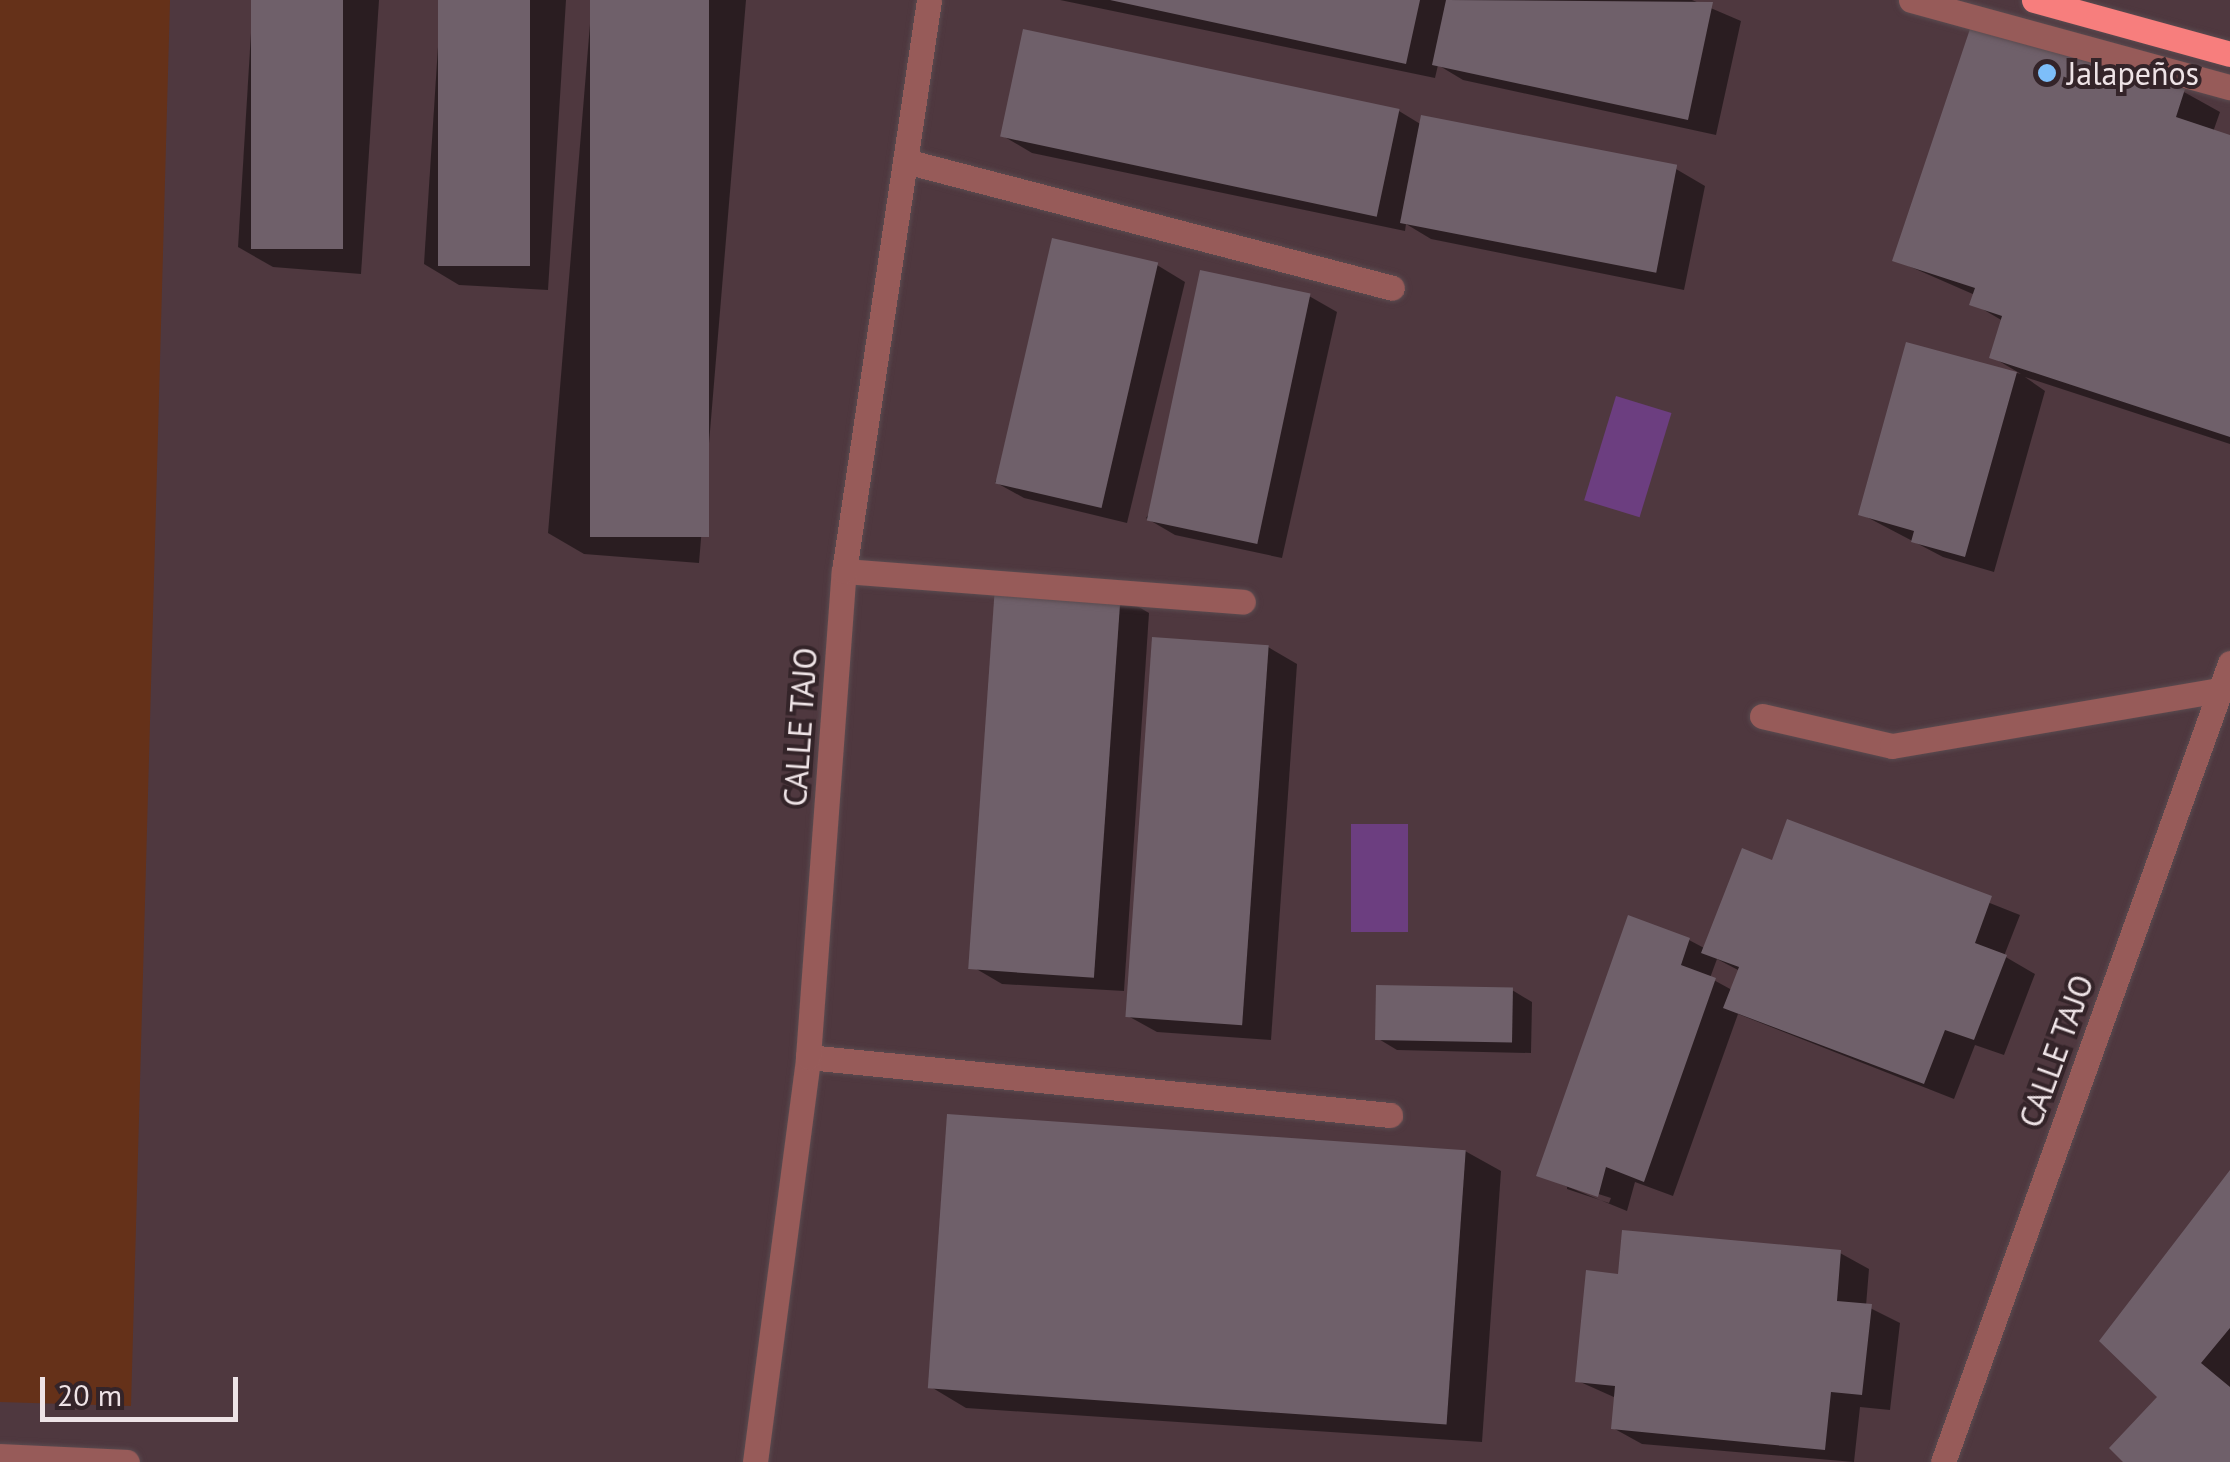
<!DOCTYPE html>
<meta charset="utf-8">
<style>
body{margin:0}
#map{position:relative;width:2230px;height:1462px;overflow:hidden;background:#3e2e33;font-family:"PT Sans",sans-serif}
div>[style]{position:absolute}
.built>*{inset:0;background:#4f383f;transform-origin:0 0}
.green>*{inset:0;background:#653119}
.water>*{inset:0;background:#6c3e80;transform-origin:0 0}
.shadow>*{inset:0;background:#0007}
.building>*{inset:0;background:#6f606a;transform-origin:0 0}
.roads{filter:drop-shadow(0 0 2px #5a4b50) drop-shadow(0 0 2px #5a4b50)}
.minor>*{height:25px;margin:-12.5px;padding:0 12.5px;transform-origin:12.5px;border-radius:12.5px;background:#975b59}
.major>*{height:25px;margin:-12.5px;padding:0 12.5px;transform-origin:12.5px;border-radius:12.5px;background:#f77e7d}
.dots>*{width:28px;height:28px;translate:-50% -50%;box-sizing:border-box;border:5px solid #342429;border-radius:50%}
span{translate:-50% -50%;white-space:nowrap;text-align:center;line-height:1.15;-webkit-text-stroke:8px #342429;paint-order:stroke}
.poi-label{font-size:32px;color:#eee3e6}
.left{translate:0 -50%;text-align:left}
.street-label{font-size:32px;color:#eee3e6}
.scale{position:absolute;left:40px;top:1377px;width:198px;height:45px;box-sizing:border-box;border:5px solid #eee3e6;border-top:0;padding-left:12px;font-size:30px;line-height:35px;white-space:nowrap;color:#eee3e6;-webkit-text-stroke:8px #342429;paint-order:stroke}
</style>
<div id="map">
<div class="built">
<i style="left:0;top:0;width:2230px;height:1462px"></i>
</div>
<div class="green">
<i style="clip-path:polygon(0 0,170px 0,131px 1406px,0 1402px)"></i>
</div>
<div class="water">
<i style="left:1616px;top:396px;width:58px;height:109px;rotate:17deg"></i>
<i style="left:1351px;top:824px;width:57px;height:108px"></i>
</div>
<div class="shadow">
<i style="clip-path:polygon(253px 0,379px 0,361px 274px,273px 267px,238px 247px)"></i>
<i style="clip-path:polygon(441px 0,566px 0,548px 290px,459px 285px,424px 264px)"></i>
<i style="clip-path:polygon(592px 0,746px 0,699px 563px,584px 554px,548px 533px)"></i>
<i style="clip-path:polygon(1060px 0,1692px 0,1741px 21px,1716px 135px,1463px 80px,1438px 65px,1435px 78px)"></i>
<i style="clip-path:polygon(1975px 23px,2184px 92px,2220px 112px,2213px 132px,2230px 138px,2230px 444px,2025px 377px,2045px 391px,1994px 572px,1943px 557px,1861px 514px,1908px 345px,2021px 374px,1992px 357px,2003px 321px,1972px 303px,1975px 295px,1895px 260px)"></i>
<i style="clip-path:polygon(1399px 111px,1422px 125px,1676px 169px,1705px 186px,1684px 290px,1431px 239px,1406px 224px,1405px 231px,1032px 153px,1003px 136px)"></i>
<i style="clip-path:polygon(1157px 265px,1185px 282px,1127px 523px,1024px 498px,995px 482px)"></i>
<i style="clip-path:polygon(1309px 296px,1337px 312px,1282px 558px,1175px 535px,1146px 518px)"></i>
<i style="clip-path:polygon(1120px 596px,1149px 613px,1124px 991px,1002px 984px,973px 967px)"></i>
<i style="clip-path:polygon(1268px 647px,1297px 664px,1271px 1040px,1157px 1032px,1128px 1016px)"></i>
<i style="clip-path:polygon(evenodd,1788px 823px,2020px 915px,2004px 956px,2035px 974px,2004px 1055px,1975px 1045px,1954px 1099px,1738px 1014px,1673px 1196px,1635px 1182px,1627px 1211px,1539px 1175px,1689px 940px,1706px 949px,1773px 864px,1788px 823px,1717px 959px,1740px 971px,1732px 990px,1710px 978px,1717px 959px,1788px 823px,1567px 1184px,1611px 1198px,1609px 1203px,1567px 1189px,1567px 1184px)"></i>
<i style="clip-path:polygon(1512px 990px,1532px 1002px,1531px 1053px,1397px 1050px,1377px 1038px)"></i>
<i style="clip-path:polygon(1465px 1151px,1501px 1171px,1482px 1442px,966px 1408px,931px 1387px)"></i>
<i style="clip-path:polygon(2230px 1174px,2230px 1462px,2126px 1462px,2161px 1396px)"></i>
<i style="clip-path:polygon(1840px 1253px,1869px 1269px,1866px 1306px,1900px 1323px,1890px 1410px,1860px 1407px,1854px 1462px,1642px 1444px,1613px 1428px,1616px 1398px,1578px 1381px,1620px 1276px)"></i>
</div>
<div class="building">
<i style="left:251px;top:0;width:92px;height:249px"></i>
<i style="left:438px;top:0;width:92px;height:266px"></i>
<i style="left:590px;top:0;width:119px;height:537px"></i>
<i style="clip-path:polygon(1110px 0,1420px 0,1406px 64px)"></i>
<i style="clip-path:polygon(1446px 0,1713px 2px,1688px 120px,1432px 65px)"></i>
<i style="clip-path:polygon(1973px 20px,2185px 89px,2176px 117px,2230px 135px,2230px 437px,1989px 358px,2002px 316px,1969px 305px,1975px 288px,1892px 261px)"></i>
<i style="left:1023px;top:29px;width:385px;height:110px;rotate:12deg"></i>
<i style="left:1421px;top:115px;width:261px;height:110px;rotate:11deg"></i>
<i style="left:1052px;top:238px;width:109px;height:252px;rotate:13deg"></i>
<i style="left:1200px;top:270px;width:113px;height:256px;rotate:12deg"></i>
<i style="clip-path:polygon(1906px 342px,2017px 372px,1965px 557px,1911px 542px,1914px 531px,1858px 515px)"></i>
<i style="left:995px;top:586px;width:126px;height:384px;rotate:4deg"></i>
<i style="left:1152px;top:637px;width:117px;height:381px;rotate:4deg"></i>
<i style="clip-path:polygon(1787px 819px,1992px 896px,1975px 943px,2007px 955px,1974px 1040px,1945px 1030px,1924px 1084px,1723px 1008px,1739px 967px,1701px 953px,1742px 848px,1772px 860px)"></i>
<i style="clip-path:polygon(1628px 915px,1690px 938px,1681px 965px,1716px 978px,1644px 1182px,1606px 1167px,1598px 1197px,1536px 1176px)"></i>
<i style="left:1376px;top:985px;width:137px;height:55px;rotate:1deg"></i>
<i style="left:947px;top:1114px;width:520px;height:275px;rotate:4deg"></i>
<i style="clip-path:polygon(2230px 1170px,2230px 1328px,2201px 1363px,2230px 1387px,2230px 1462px,2123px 1462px,2109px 1448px,2157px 1397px,2099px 1341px)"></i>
<i style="clip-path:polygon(1622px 1230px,1841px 1250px,1837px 1301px,1872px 1304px,1862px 1395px,1831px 1392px,1825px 1450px,1611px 1429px,1615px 1386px,1575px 1382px,1586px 1270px,1618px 1274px)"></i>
</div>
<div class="roads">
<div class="minor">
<i style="left:1911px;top:0;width:331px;rotate:15.3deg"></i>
<i style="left:909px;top:162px;width:499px;rotate:14.6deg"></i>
<i style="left:844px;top:571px;width:400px;rotate:4.4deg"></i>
<i style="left:1762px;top:716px;width:133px;rotate:13deg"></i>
<i style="left:1892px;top:746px;width:333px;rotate:-9.7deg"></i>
<i style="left:808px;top:1057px;width:585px;rotate:5.69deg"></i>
<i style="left:0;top:1456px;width:127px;rotate:2.7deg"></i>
<i style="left:755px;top:1462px;width:408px;rotate:-82.5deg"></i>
<i style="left:808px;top:1057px;width:487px;rotate:-85.8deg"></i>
<i style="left:844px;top:571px;width:577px;rotate:-81.53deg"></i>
<i style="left:1943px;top:1462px;width:849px;rotate:-70.24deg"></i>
</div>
<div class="major">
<i style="left:2034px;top:0;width:203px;rotate:15.4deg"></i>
</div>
</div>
<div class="dots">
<i style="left:2047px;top:73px;background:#7dbef9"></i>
</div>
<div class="poi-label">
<span class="left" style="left:2067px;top:73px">Jalapeños</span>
</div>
<div class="street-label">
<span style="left:800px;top:727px;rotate:-86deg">CALLE TAJO</span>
<span style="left:2056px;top:1051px;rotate:-70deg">CALLE TAJO</span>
</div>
<div class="scale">20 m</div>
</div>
